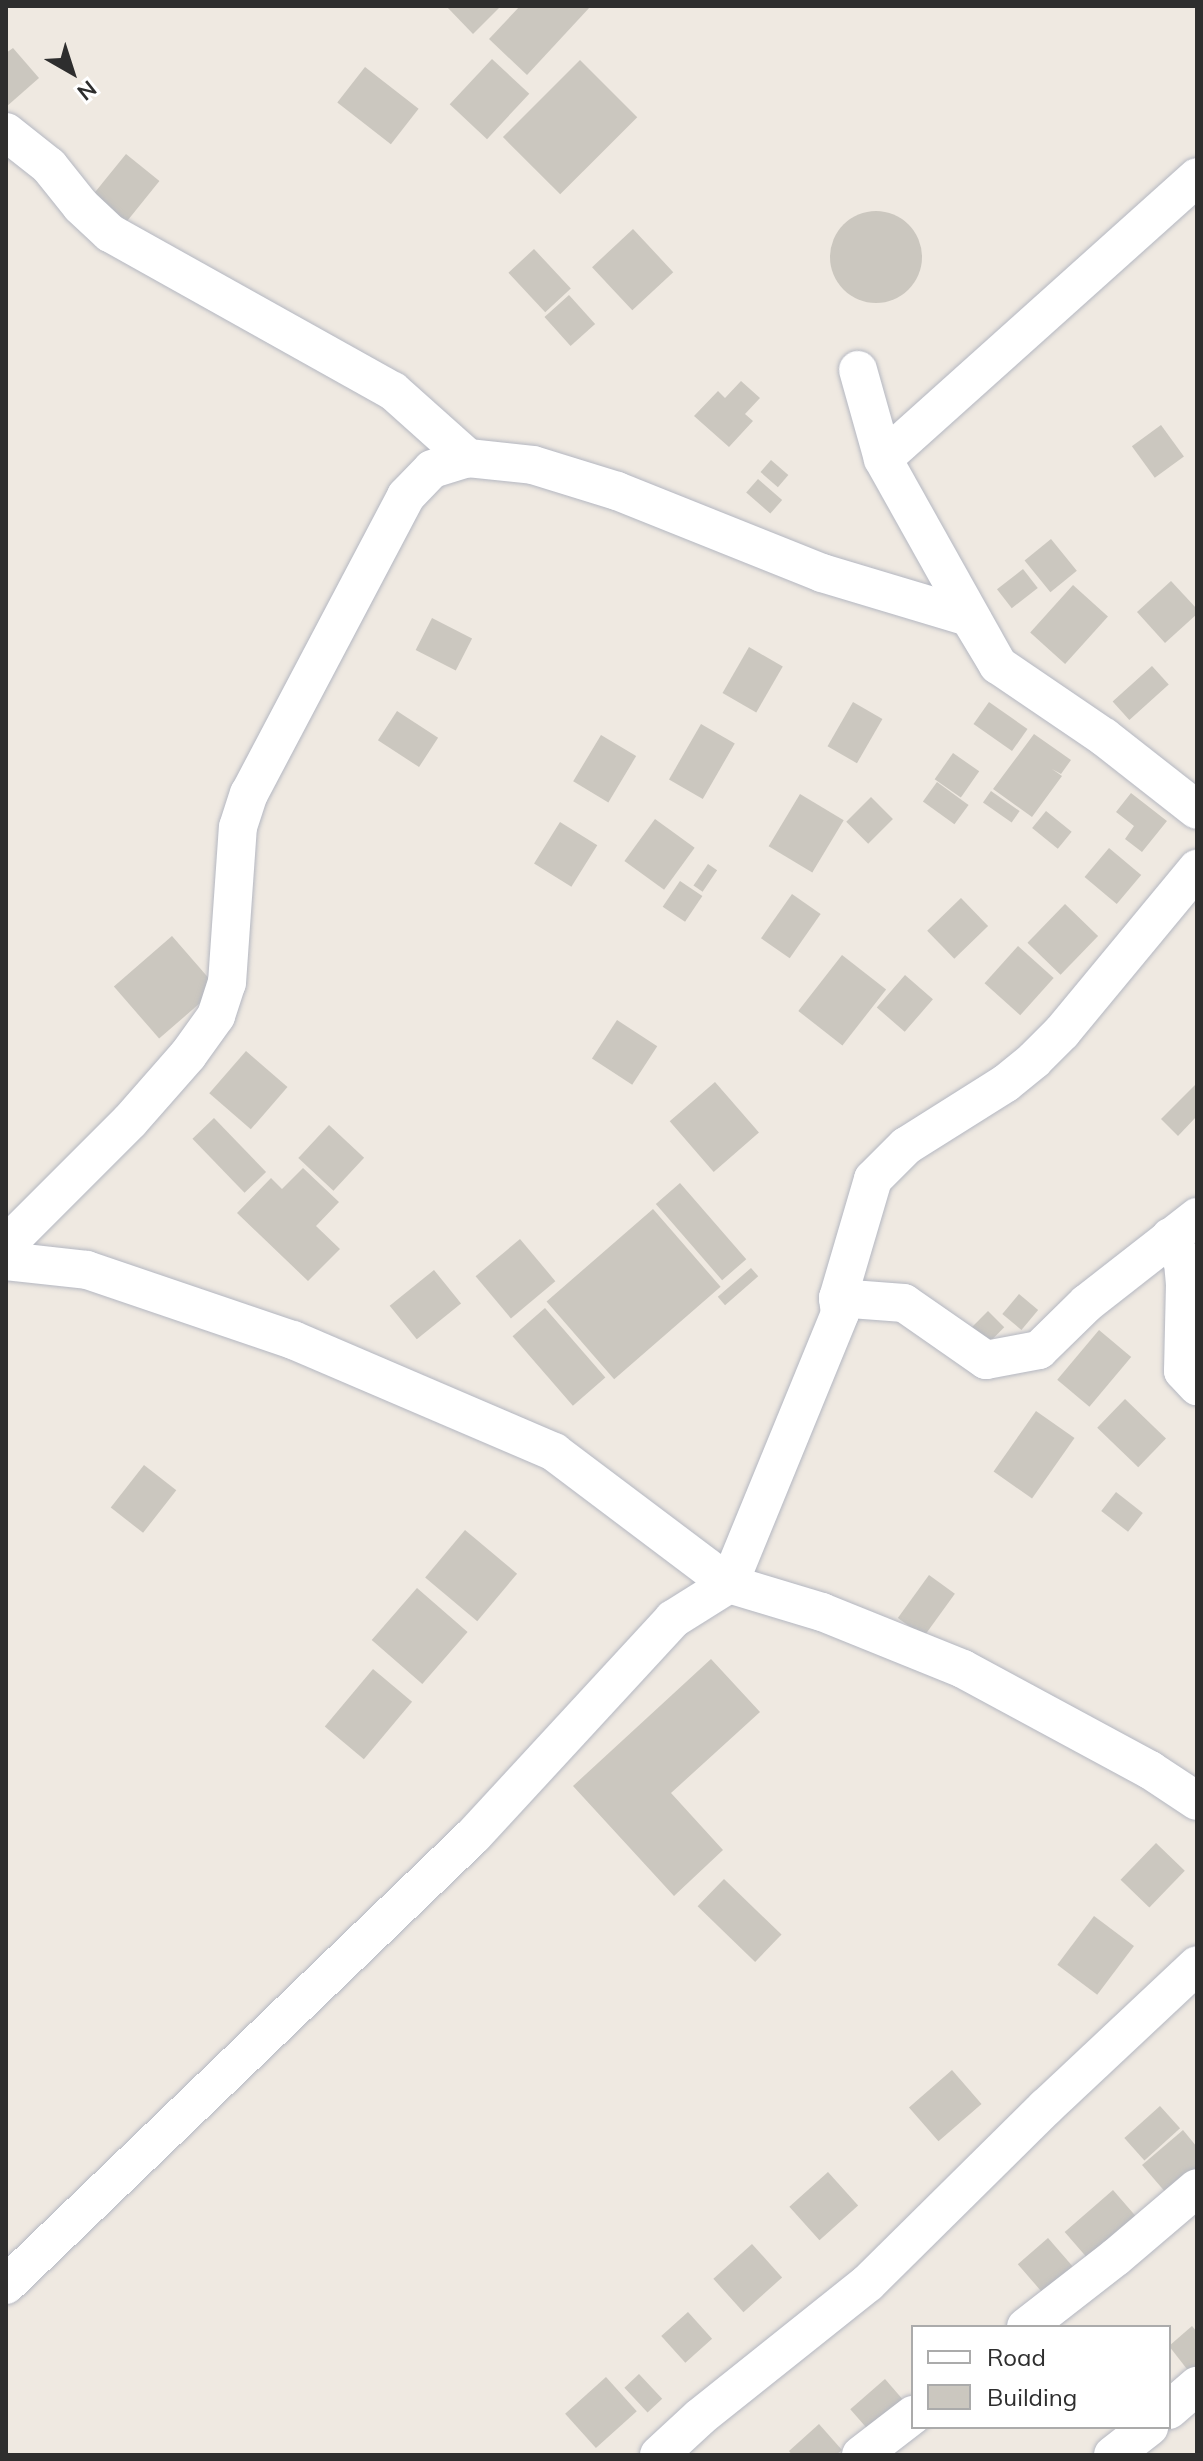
<!DOCTYPE html>
<style>
body{margin:0}
#map{position:relative;width:1203px;height:2461px;overflow:hidden;background:#efe9e1;font-family:Mulish,sans-serif}
div>[style]{position:absolute}
.building>*{inset:0;background:#cbc7bf;transform-origin:0 0}
.round{border-radius:50%}
.roads{filter:drop-shadow(0 0 2px #b4b7c1) drop-shadow(0 0 2px #b4b7c1)}
.street>*{height:38px;margin:-19px;padding:0 19px;transform-origin:19px;border-radius:19px;background:#fff}
span{translate:-50% -50%;white-space:nowrap;text-align:center;line-height:1.15;-webkit-text-stroke:7px #fff;paint-order:stroke}
.frame{position:absolute;inset:0;border:8px solid #2e2e2e;pointer-events:none}
.legend{position:absolute;left:911px;top:2325px;width:260px;height:104px;box-sizing:border-box;background:#fff;border:2px solid #ababab;margin:0;padding:10px 14px;list-style:none;font-size:24px;color:#2e2e2e}
.legend li{display:flex;align-items:center;gap:16px;height:40px}
.legend b{width:40px;border:2px solid #ababab}
.north{position:absolute;left:32px;top:32px;width:80px;height:80px;-webkit-text-stroke:6px #fff;paint-order:stroke;rotate:141deg;font-size:22px;font-weight:700;line-height:32px;text-align:center;color:#2e2e2e}
.north::after{content:'';display:block;margin:auto;width:28px;height:36px;background:#2e2e2e;clip-path:polygon(50% 0,100% 100%,50% 72%,0 100%)}
</style>
<div id="map">
<div class="building">
<i style="clip-path:polygon(446px 6px,501px 6px,473px 34px)"></i>
<i style="clip-path:polygon(520px 6px,588px 6px,590px 7px,527px 75px,489px 39px)"></i>
<i style="clip-path:polygon(13px 48px,39px 78px,6px 107px,6px 53px)"></i>
<i style="left:492px;top:59px;width:51px;height:62px;rotate:43deg"></i>
<i style="left:580px;top:60px;width:81px;height:109px;rotate:45deg"></i>
<i style="left:365px;top:67px;width:68px;height:45px;rotate:38deg"></i>
<i style="left:126px;top:154px;width:43px;height:58px;rotate:39deg"></i>
<i class="round" style="left:830px;top:211px;width:92px;height:92px"></i>
<i style="left:633px;top:229px;width:59px;height:56px;rotate:47deg"></i>
<i style="left:534px;top:249px;width:54px;height:35px;rotate:47deg"></i>
<i style="left:569px;top:295px;width:39px;height:33px;rotate:48deg"></i>
<i style="clip-path:polygon(741px 381px,760px 398px,745px 414px,753px 421px,729px 447px,694px 416px,718px 391px,725px 398px)"></i>
<i style="left:1161px;top:425px;width:39px;height:36px;rotate:54deg"></i>
<i style="left:771px;top:460px;width:23px;height:16px;rotate:41deg"></i>
<i style="left:758px;top:479px;width:32px;height:18px;rotate:41deg"></i>
<i style="left:1051px;top:539px;width:41px;height:34px;rotate:51deg"></i>
<i style="left:1023px;top:569px;width:24px;height:33px;rotate:52deg"></i>
<i style="clip-path:polygon(1171px 581px,1197px 609px,1197px 614px,1165px 643px,1137px 612px)"></i>
<i style="left:1073px;top:585px;width:47px;height:64px;rotate:42deg"></i>
<i style="left:432px;top:618px;width:45px;height:36px;rotate:27deg"></i>
<i style="left:749px;top:647px;width:39px;height:53px;rotate:30deg"></i>
<i style="left:1152px;top:666px;width:25px;height:53px;rotate:48deg"></i>
<i style="left:853px;top:702px;width:34px;height:51px;rotate:30deg"></i>
<i style="left:989px;top:702px;width:47px;height:27px;rotate:35deg"></i>
<i style="left:397px;top:711px;width:49px;height:35px;rotate:33deg"></i>
<i style="left:701px;top:724px;width:39px;height:64px;rotate:30deg"></i>
<i style="clip-path:polygon(1034px 734px,1071px 760px,1061px 774px,1052px 769px,1062px 776px,1032px 817px,993px 789px)"></i>
<i style="left:601px;top:735px;width:41px;height:54px;rotate:31deg"></i>
<i style="left:953px;top:753px;width:32px;height:32px;rotate:35deg"></i>
<i style="left:937px;top:782px;width:39px;height:24px;rotate:36deg"></i>
<i style="left:991px;top:791px;width:35px;height:14px;rotate:35deg"></i>
<i style="clip-path:polygon(1131px 793px,1167px 821px,1142px 852px,1125px 839px,1134px 826px,1116px 812px)"></i>
<i style="left:800px;top:794px;width:51px;height:61px;rotate:31deg"></i>
<i style="left:871px;top:797px;width:31px;height:35px;rotate:45deg"></i>
<i style="left:1046px;top:811px;width:33px;height:22px;rotate:39deg"></i>
<i style="left:655px;top:819px;width:49px;height:52px;rotate:36deg"></i>
<i style="left:560px;top:822px;width:44px;height:49px;rotate:32deg"></i>
<i style="left:1109px;top:848px;width:42px;height:38px;rotate:40deg"></i>
<i style="left:708px;top:864px;width:11px;height:26px;rotate:34deg"></i>
<i style="left:680px;top:881px;width:27px;height:31px;rotate:34deg"></i>
<i style="left:792px;top:894px;width:35px;height:54px;rotate:35deg"></i>
<i style="left:961px;top:898px;width:39px;height:47px;rotate:46deg"></i>
<i style="left:1065px;top:904px;width:46px;height:54px;rotate:44deg"></i>
<i style="left:172px;top:936px;width:69px;height:77px;rotate:49deg"></i>
<i style="left:1018px;top:946px;width:48px;height:50px;rotate:42deg"></i>
<i style="left:842px;top:955px;width:56px;height:71px;rotate:38deg"></i>
<i style="left:905px;top:975px;width:37px;height:43px;rotate:41deg"></i>
<i style="left:617px;top:1020px;width:48px;height:46px;rotate:33deg"></i>
<i style="left:246px;top:1051px;width:55px;height:56px;rotate:41deg"></i>
<i style="left:715px;top:1082px;width:67px;height:60px;rotate:49deg"></i>
<i style="clip-path:polygon(1197px 1083px,1197px 1116px,1178px 1136px,1161px 1119px)"></i>
<i style="left:214px;top:1118px;width:75px;height:30px;rotate:46deg"></i>
<i style="left:329px;top:1125px;width:48px;height:45px;rotate:43deg"></i>
<i style="clip-path:polygon(303px 1168px,339px 1202px,316px 1226px,340px 1249px,308px 1281px,237px 1213px,271px 1178px,282px 1189px)"></i>
<i style="left:680px;top:1183px;width:101px;height:32px;rotate:49deg"></i>
<i style="left:653px;top:1209px;width:103px;height:141px;rotate:49deg"></i>
<i style="left:520px;top:1239px;width:55px;height:58px;rotate:50deg"></i>
<i style="left:751px;top:1268px;width:11px;height:44px;rotate:49deg"></i>
<i style="left:434px;top:1270px;width:43px;height:57px;rotate:51deg"></i>
<i style="left:1019px;top:1294px;width:25px;height:26px;rotate:40deg"></i>
<i style="left:545px;top:1308px;width:92px;height:43px;rotate:49deg"></i>
<i style="left:988px;top:1311px;width:23px;height:25px;rotate:45deg"></i>
<i style="left:1099px;top:1330px;width:42px;height:65px;rotate:40deg"></i>
<i style="left:1125px;top:1399px;width:57px;height:40px;rotate:44deg"></i>
<i style="left:1036px;top:1411px;width:47px;height:74px;rotate:35deg"></i>
<i style="left:144px;top:1465px;width:41px;height:54px;rotate:38deg"></i>
<i style="left:1116px;top:1492px;width:34px;height:24px;rotate:38deg"></i>
<i style="left:465px;top:1530px;width:68px;height:62px;rotate:40deg"></i>
<i style="left:929px;top:1575px;width:32px;height:53px;rotate:36deg"></i>
<i style="left:417px;top:1588px;width:67px;height:69px;rotate:41deg"></i>
<i style="clip-path:polygon(711px 1659px,760px 1712px,671px 1793px,723px 1850px,674px 1896px,573px 1786px)"></i>
<i style="left:373px;top:1669px;width:51px;height:75px;rotate:40deg"></i>
<i style="left:1156px;top:1843px;width:40px;height:51px;rotate:44deg"></i>
<i style="left:724px;top:1879px;width:80px;height:38px;rotate:44deg"></i>
<i style="left:1094px;top:1916px;width:50px;height:61px;rotate:37deg"></i>
<i style="left:952px;top:2070px;width:45px;height:57px;rotate:49deg"></i>
<i style="left:1160px;top:2106px;width:30px;height:48px;rotate:48deg"></i>
<i style="clip-path:polygon(1183px 2130px,1197px 2147px,1197px 2180px,1173px 2201px,1142px 2165px)"></i>
<i style="left:828px;top:2172px;width:45px;height:52px;rotate:48deg"></i>
<i style="left:1113px;top:2190px;width:45px;height:64px;rotate:49deg"></i>
<i style="left:1048px;top:2238px;width:43px;height:40px;rotate:49deg"></i>
<i style="left:752px;top:2244px;width:45px;height:52px;rotate:48deg"></i>
<i style="left:688px;top:2312px;width:36px;height:36px;rotate:48deg"></i>
<i style="clip-path:polygon(1192px 2326px,1197px 2332px,1197px 2367px,1190px 2373px,1169px 2346px)"></i>
<i style="left:639px;top:2374px;width:34px;height:20px;rotate:47deg"></i>
<i style="left:606px;top:2377px;width:46px;height:55px;rotate:48deg"></i>
<i style="left:885px;top:2379px;width:37px;height:46px;rotate:49deg"></i>
<i style="clip-path:polygon(819px 2424px,842px 2450px,836px 2455px,792px 2455px,789px 2451px)"></i>
</div>
<div class="roads">
<div class="street">
<i style="left:6px;top:132px;width:55px;rotate:38.3deg"></i>
<i style="left:49px;top:166px;width:51px;rotate:51.3deg"></i>
<i style="left:81px;top:206px;width:40px;rotate:43deg"></i>
<i style="left:110px;top:233px;width:324px;rotate:29.2deg"></i>
<i style="left:393px;top:391px;width:101px;rotate:41.8deg"></i>
<i style="left:858px;top:370px;width:92px;rotate:74.3deg"></i>
<i style="left:883px;top:459px;width:236px;rotate:60.8deg"></i>
<i style="left:998px;top:665px;width:128px;rotate:34.2deg"></i>
<i style="left:1104px;top:737px;width:118px;rotate:38.1deg"></i>
<i style="left:883px;top:459px;width:422px;rotate:-41.9deg"></i>
<i style="left:1170px;top:1237px;width:28px;rotate:63deg"></i>
<i style="left:1183px;top:1262px;width:21px;rotate:85deg"></i>
<i style="left:1185px;top:1283px;width:88px;rotate:91.3deg"></i>
<i style="left:1183px;top:1371px;width:21px;rotate:47deg"></i>
<i style="left:6px;top:1245px;width:175px;rotate:-45deg"></i>
<i style="left:130px;top:1121px;width:88px;rotate:-48.7deg"></i>
<i style="left:188px;top:1055px;width:48px;rotate:-54.3deg"></i>
<i style="left:216px;top:1016px;width:35px;rotate:-72deg"></i>
<i style="left:227px;top:983px;width:156px;rotate:-86deg"></i>
<i style="left:238px;top:827px;width:35px;rotate:-72deg"></i>
<i style="left:249px;top:794px;width:337px;rotate:-62.2deg"></i>
<i style="left:406px;top:496px;width:37px;rotate:-46deg"></i>
<i style="left:432px;top:469px;width:38px;rotate:-17deg"></i>
<i style="left:468px;top:458px;width:65px;rotate:6.1deg"></i>
<i style="left:533px;top:465px;width:88px;rotate:17.2deg"></i>
<i style="left:617px;top:491px;width:221px;rotate:21.8deg"></i>
<i style="left:822px;top:573px;width:153px;rotate:16.7deg"></i>
<i style="left:969px;top:617px;width:56px;rotate:58.9deg"></i>
<i style="left:6px;top:1261px;width:81px;rotate:6.3deg"></i>
<i style="left:87px;top:1270px;width:218px;rotate:18.8deg"></i>
<i style="left:293px;top:1340px;width:284px;rotate:23.2deg"></i>
<i style="left:554px;top:1452px;width:219px;rotate:37deg"></i>
<i style="left:729px;top:1584px;width:97px;rotate:16.8deg"></i>
<i style="left:822px;top:1612px;width:152px;rotate:22deg"></i>
<i style="left:963px;top:1669px;width:213px;rotate:28.4deg"></i>
<i style="left:1150px;top:1770px;width:56px;rotate:33.4deg"></i>
<i style="left:838px;top:1298px;width:66px;rotate:4.3deg"></i>
<i style="left:904px;top:1303px;width:100px;rotate:34.8deg"></i>
<i style="left:986px;top:1360px;width:54px;rotate:-10.7deg"></i>
<i style="left:1039px;top:1350px;width:67px;rotate:-44.4deg"></i>
<i style="left:1087px;top:1303px;width:140px;rotate:-38deg"></i>
<i style="left:6px;top:2285px;width:649px;rotate:-43.88deg"></i>
<i style="left:474px;top:1835px;width:294px;rotate:-47.3deg"></i>
<i style="left:673px;top:1619px;width:66px;rotate:-32deg"></i>
<i style="left:729px;top:1584px;width:293px;rotate:-67.7deg"></i>
<i style="left:840px;top:1313px;width:15px;rotate:-98deg"></i>
<i style="left:838px;top:1298px;width:124px;rotate:-73.6deg"></i>
<i style="left:873px;top:1179px;width:47px;rotate:-45deg"></i>
<i style="left:906px;top:1146px;width:118px;rotate:-32.2deg"></i>
<i style="left:1006px;top:1083px;width:36px;rotate:-39deg"></i>
<i style="left:1034px;top:1060px;width:40px;rotate:-45deg"></i>
<i style="left:1062px;top:1032px;width:212px;rotate:-50.4deg"></i>
<i style="left:1026px;top:2327px;width:114px;rotate:-37.9deg"></i>
<i style="left:1116px;top:2257px;width:106px;rotate:-40.4deg"></i>
<i style="left:1169px;top:2410px;width:37px;rotate:-41deg"></i>
<i style="left:659px;top:2455px;width:56px;rotate:-42.8deg"></i>
<i style="left:700px;top:2417px;width:215px;rotate:-38.6deg"></i>
<i style="left:868px;top:2283px;width:250px;rotate:-44.7deg"></i>
<i style="left:1046px;top:2107px;width:207px;rotate:-43.2deg"></i>
<i style="left:861px;top:2455px;width:66px;rotate:-37.6deg"></i>
<i style="left:1113px;top:2455px;width:46px;rotate:-37.9deg"></i>
</div>
</div>
<div class="frame"></div>
<ul class="legend">
<li><b style="height:10px;background:#fff"></b>Road</li>
<li><b style="height:22px;background:#cbc7bf"></b>Building</li>
</ul>
<div class="north">N</div>
</div>
